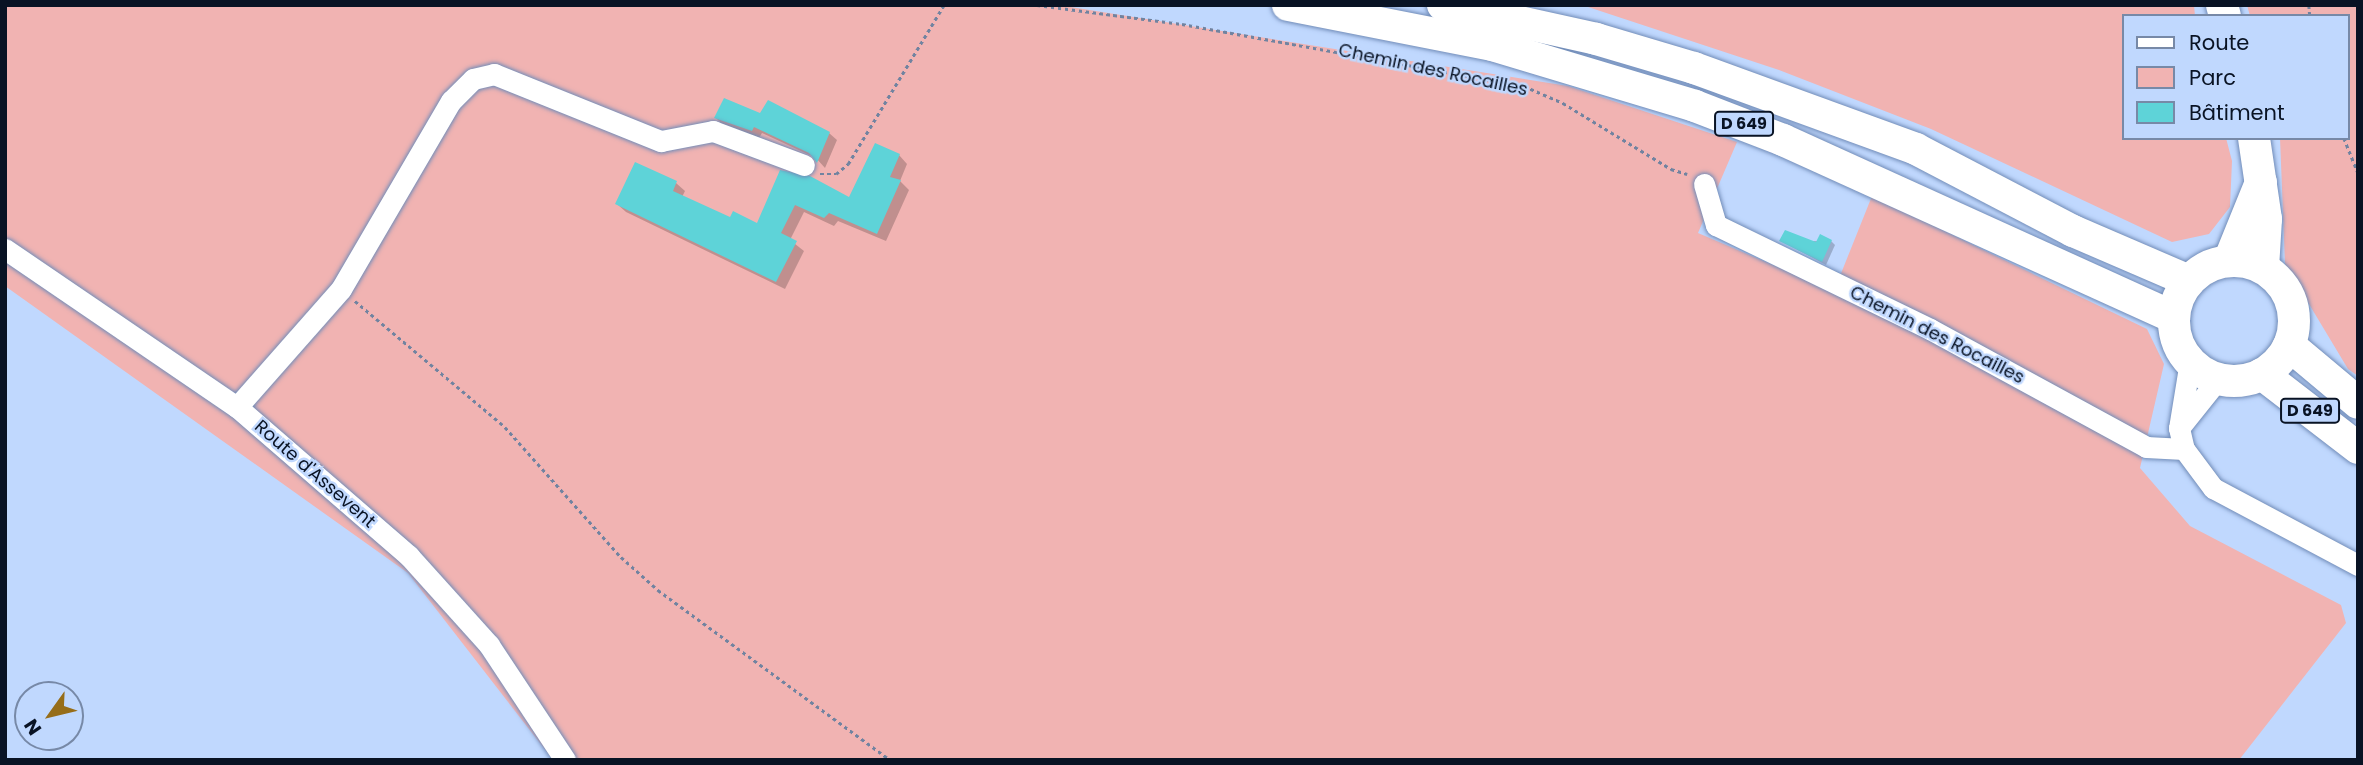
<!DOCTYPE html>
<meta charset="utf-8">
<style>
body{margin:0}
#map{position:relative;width:2363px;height:765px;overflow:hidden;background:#c0d8fe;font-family:Poppins,sans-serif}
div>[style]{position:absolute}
.green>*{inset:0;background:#f1b3b2}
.shadow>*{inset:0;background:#0003}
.building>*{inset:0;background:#5ed3d8}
.path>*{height:2.5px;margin-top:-1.25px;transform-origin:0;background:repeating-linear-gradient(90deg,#7183a0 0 3.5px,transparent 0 7px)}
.roads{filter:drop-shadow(0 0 2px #718cb8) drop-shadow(0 0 2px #718cb8)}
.minor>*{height:21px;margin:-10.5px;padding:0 10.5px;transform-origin:10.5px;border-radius:10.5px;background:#fff}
.highway>*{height:32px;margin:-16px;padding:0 16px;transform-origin:16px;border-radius:16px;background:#fff}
.highway>.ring{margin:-16px;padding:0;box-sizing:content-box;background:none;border:32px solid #fff;border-radius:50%}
span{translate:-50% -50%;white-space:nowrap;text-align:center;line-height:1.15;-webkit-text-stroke:5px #c0d8fe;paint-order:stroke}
.shield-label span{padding:2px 5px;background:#c0d8fe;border:2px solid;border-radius:5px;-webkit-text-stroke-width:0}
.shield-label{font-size:16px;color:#091324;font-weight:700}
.street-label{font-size:18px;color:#091324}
.frame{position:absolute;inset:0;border:7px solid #091324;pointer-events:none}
.legend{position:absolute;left:2122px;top:14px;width:228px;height:126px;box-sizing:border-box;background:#c0d8fe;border:2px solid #7789a7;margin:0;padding:9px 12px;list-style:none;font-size:21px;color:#091324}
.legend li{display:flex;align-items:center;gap:14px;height:35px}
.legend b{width:35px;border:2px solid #7789a7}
.north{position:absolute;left:14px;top:681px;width:70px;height:70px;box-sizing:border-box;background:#c0d8fe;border:2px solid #7789a7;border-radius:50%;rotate:236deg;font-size:19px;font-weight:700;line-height:28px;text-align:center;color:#091324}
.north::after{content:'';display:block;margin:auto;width:24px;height:32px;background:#966d19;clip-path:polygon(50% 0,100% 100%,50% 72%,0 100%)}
</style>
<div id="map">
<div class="green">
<i style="clip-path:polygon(5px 5px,1058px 5px,1568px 86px,1737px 142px,1698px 233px,1834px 291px,1872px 196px,2147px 329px,2164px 364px,2140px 468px,2190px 526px,2341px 605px,2346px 623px,2239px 760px,553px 760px,408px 573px,5px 286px)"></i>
<i style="clip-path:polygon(1582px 5px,2194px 5px,2195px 16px,2123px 16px,2123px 138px,2226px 138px,2232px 161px,2230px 207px,2209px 234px,2172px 242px,1931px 129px,1779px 70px)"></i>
<i style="clip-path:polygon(2247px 5px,2358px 5px,2358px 376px,2348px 369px,2285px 264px,2280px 138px,2347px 138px,2347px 16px,2250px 16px)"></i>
</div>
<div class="shadow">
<i style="clip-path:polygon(760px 115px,829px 133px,837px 140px,825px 168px,816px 158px,762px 133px,759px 138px,723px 125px,716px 118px)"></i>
<i style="clip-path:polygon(899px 155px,907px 164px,900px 181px,909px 190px,886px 241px,838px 221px,834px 226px,804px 212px,790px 240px,804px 251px,785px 289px,626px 212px,617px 204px,636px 164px,676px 183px,685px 191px,682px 197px,731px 219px,758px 225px,781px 172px,850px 199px)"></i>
<i style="clip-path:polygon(1781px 241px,1831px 241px,1835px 245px,1826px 265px)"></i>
</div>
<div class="building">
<i style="clip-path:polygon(724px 98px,760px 113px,768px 100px,830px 132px,817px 163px,809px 153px,754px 127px,752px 131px,714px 118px)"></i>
<i style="clip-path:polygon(875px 143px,900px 154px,890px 177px,901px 180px,877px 234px,829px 213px,824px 218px,795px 205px,781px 233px,797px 241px,776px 282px,615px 204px,635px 162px,677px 181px,673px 191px,730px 217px,733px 211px,757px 223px,780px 170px,810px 176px,849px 197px)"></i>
<i style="clip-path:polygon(1785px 230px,1816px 242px,1820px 234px,1832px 240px,1822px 262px,1779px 241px)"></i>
</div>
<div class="path">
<i style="left:1037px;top:5px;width:146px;rotate:7.5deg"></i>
<i style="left:1182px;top:24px;width:348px;rotate:10.3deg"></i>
<i style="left:1524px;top:86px;width:43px;rotate:23.6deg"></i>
<i style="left:1563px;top:103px;width:127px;rotate:31.4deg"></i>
<i style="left:1671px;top:169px;width:17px;rotate:17deg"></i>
<i style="left:2309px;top:5px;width:11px;rotate:85deg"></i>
<i style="left:2344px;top:138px;width:37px;rotate:68deg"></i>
<i style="left:820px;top:174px;width:16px"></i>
<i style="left:836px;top:174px;width:16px;rotate:-40deg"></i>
<i style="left:848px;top:164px;width:186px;rotate:-58.9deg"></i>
<i style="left:355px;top:301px;width:196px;rotate:40deg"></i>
<i style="left:505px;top:427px;width:174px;rotate:48.3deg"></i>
<i style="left:621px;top:557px;width:50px;rotate:41.7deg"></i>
<i style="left:658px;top:590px;width:288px;rotate:36.2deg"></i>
</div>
<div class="roads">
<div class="minor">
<i style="left:1704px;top:184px;width:43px;rotate:73.7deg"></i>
<i style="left:1716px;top:225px;width:238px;rotate:25.9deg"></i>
<i style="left:1930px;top:329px;width:246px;rotate:28.6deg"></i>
<i style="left:2146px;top:447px;width:38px;rotate:3deg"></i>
<i style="left:5px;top:249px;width:281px;rotate:34.3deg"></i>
<i style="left:237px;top:407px;width:228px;rotate:40.9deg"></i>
<i style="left:409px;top:556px;width:120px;rotate:48deg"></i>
<i style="left:489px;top:645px;width:138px;rotate:56.5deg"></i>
<i style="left:2190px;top:361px;width:68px;rotate:99.3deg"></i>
<i style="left:2179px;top:428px;width:22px;rotate:77deg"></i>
<i style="left:2184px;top:449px;width:49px;rotate:53.4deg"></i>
<i style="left:2213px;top:488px;width:164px;rotate:28deg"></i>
<i style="left:237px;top:407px;width:157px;rotate:-48.6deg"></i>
<i style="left:341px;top:289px;width:218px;rotate:-59.7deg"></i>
<i style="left:451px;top:101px;width:31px;rotate:-45deg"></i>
<i style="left:473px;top:79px;width:22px;rotate:-13deg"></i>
<i style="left:494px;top:74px;width:180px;rotate:21.9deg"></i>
<i style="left:661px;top:141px;width:53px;rotate:-10.9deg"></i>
<i style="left:713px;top:131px;width:97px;rotate:20.5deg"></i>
<i style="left:2179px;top:428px;width:64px;rotate:-51.3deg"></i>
</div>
<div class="highway">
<i style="left:1288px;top:5px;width:208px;rotate:11.1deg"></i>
<i style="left:1492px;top:45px;width:212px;rotate:16.7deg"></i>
<i style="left:1695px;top:106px;width:94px;rotate:21.1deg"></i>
<i style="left:1783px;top:140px;width:429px;rotate:24.4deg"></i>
<i style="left:1443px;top:5px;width:157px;rotate:12.5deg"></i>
<i style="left:1596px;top:39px;width:102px;rotate:16.5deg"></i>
<i style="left:1694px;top:68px;width:236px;rotate:20deg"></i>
<i style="left:1916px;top:149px;width:177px;rotate:27.6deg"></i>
<i style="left:2073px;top:231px;width:126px;rotate:23.3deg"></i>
<i style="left:2222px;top:5px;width:11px;rotate:75deg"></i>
<i style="left:2254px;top:138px;width:82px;rotate:81.6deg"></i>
<i style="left:2266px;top:219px;width:49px;rotate:93.5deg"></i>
<i style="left:2229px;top:261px;width:85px;rotate:-67.9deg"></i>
<i class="ring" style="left:2174px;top:261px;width:88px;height:88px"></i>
<i style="left:2289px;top:345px;width:90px;rotate:40deg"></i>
<i style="left:2262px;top:374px;width:121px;rotate:37.6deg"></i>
</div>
</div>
<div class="shield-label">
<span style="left:1744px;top:124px">D 649</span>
<span style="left:2310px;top:411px">D 649</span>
</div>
<div class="street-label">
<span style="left:1433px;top:70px;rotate:12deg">Chemin des Rocailles</span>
<span style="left:1937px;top:335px;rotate:27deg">Chemin des Rocailles</span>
<span style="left:315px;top:474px;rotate:41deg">Route d'Assevent</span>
</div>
<div class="frame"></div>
<ul class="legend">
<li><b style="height:9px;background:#fff"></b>Route</li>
<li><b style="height:19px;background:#f1b3b2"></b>Parc</li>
<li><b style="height:19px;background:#5ed3d8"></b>Bâtiment</li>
</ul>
<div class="north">N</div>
</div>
